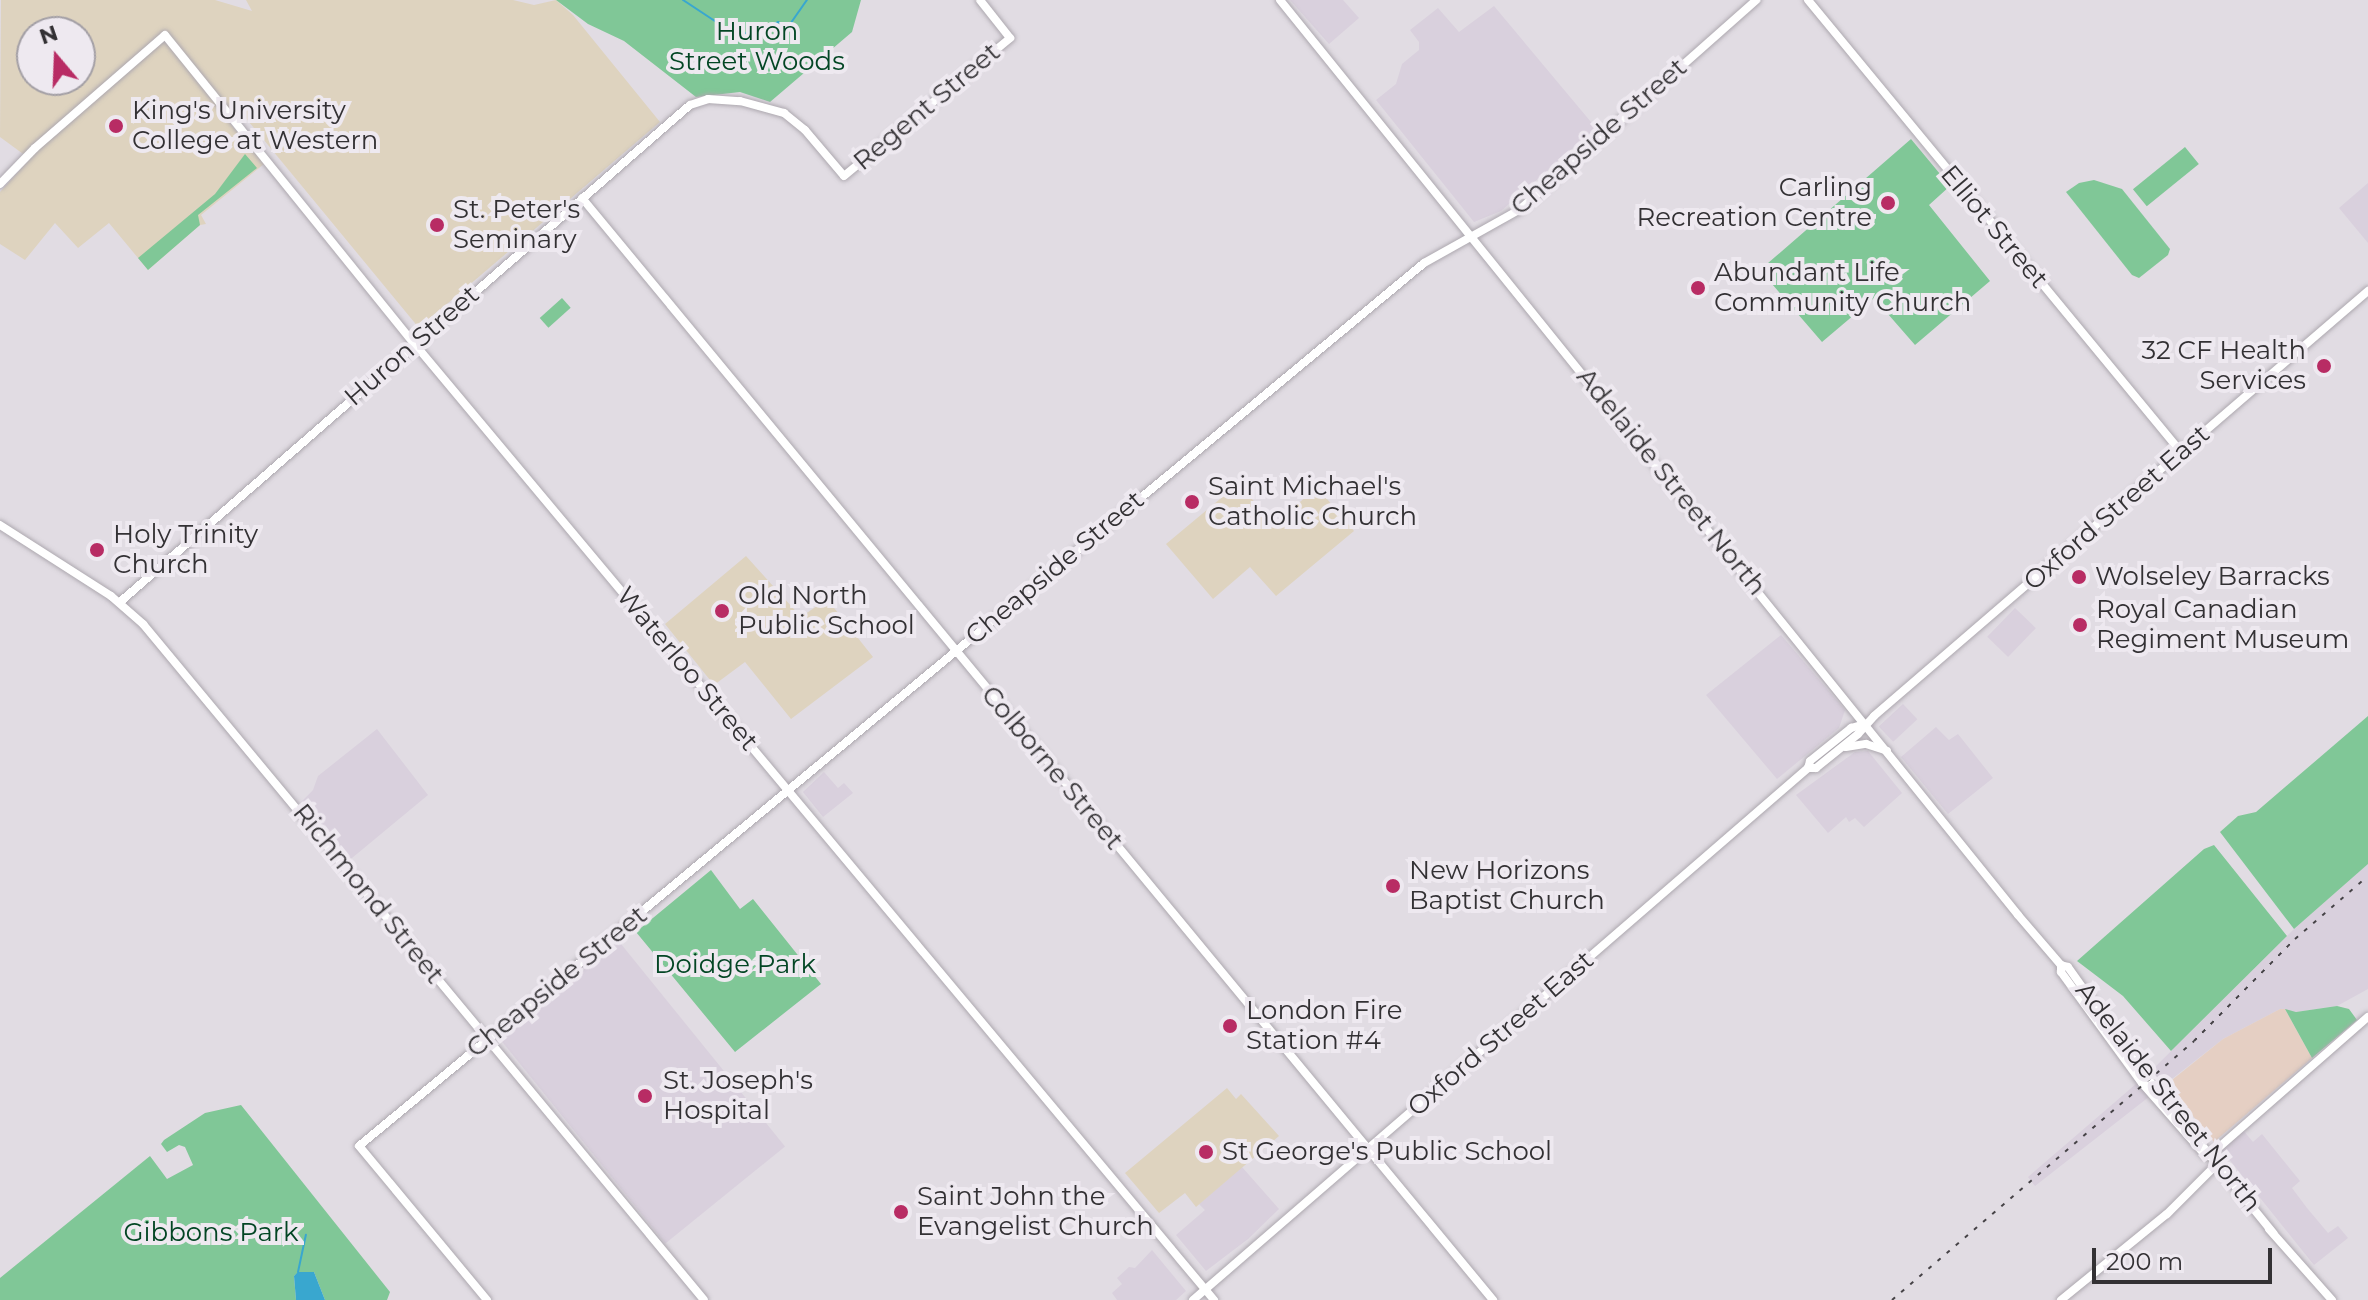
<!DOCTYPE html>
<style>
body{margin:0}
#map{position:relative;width:2368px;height:1300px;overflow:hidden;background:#e1dce3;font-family:Montserrat,sans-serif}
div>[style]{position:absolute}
.built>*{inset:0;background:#d9d0dd;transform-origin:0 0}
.industrial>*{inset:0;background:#e5cfc3}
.education>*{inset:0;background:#ded3bf}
.green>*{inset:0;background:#80c797;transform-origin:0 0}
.water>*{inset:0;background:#39a7cf}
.stream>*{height:2px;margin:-1px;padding:0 1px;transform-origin:1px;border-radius:1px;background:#39a7cf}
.roads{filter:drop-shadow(0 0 2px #ada8af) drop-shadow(0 0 2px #ada8af)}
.secondary>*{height:8px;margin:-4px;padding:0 4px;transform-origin:4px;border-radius:4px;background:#fff}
.rail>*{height:2px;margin-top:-1px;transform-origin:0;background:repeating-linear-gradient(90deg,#454246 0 4px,transparent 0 12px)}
.dots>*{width:22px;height:22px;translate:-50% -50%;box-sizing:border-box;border:4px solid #eee9f0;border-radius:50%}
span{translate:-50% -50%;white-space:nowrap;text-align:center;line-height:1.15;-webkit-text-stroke:8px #eee9f0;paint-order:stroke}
.park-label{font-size:26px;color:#034624}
.street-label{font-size:26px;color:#333134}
.poi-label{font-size:26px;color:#333134}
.left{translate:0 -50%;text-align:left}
.right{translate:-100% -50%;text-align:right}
.north{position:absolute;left:16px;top:16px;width:80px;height:80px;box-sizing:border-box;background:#eee9f0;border:2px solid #a39fa5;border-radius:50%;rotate:341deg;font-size:22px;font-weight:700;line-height:32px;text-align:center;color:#333134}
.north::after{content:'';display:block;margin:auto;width:28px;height:36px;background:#b82c64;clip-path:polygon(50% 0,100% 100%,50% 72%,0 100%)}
.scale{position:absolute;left:2092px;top:1248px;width:180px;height:36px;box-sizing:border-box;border:4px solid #333134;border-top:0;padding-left:10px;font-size:24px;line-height:28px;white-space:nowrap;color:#333134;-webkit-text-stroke:6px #eee9f0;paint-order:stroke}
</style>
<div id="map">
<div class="built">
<i style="clip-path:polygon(1290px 0,1343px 0,1359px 18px,1329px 44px)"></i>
<i style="clip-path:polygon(1494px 6px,1596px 128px,1501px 211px,1474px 222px,1376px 100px,1396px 84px,1402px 64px,1419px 50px,1419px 42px,1410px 30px,1438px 8px,1459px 32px)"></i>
<i style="clip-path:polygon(2368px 183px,2368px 243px,2339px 208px)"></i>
<i style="left:2015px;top:608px;width:29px;height:40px;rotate:44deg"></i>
<i style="clip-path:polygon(1781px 635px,1845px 710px,1839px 728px,1777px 779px,1706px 695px)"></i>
<i style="left:1903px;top:704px;width:21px;height:33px;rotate:47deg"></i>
<i style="clip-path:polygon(1936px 727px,1949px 740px,1958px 734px,1993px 778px,1948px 814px,1901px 757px)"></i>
<i style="clip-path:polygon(377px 729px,428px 795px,352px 858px,347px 857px,301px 802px,313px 790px,318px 776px)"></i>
<i style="clip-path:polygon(1868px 751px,1902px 793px,1864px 827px,1855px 818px,1849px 822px,1846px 817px,1828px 833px,1796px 795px,1855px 752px)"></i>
<i style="clip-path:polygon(824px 772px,838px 788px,844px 783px,853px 793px,823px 817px,803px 792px)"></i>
<i style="clip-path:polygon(2368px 864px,2368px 989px,2337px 1006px,2296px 1012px,2280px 1009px,2223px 1039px,2035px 1186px,2028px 1177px,2151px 1071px,2294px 929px)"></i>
<i style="left:617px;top:939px;width:267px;height:154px;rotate:51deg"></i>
<i style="clip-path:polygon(2242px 1129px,2253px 1142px,2262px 1134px,2300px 1181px,2292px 1188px,2307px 1208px,2328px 1233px,2338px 1226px,2348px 1238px,2314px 1265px,2220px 1148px)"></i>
<i style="clip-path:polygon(1242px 1167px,1279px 1209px,1248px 1239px,1206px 1271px,1176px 1235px,1205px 1210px,1199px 1204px)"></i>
<i style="clip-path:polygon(1152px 1250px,1186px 1291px,1176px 1300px,1117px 1300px,1112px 1293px,1122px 1284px,1117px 1278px,1129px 1267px,1135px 1268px)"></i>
</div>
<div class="industrial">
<i style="clip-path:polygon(2280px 1009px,2285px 1009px,2312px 1058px,2214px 1142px,2167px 1084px,2223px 1039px)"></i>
</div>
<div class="education">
<i style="clip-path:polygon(evenodd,1px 0,215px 0,252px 11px,246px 0,513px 0,534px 5px,556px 0,573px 15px,660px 122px,419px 328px,235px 105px,223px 115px,264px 164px,201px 215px,206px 224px,200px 225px,148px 270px,109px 223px,78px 248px,55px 223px,25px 260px,0 244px,0 192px,30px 159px,0 137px,1px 0,32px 32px,80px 32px,80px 80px,32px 80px,32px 32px)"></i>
<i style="clip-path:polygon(1238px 484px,1275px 524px,1317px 487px,1354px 531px,1276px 596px,1250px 567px,1213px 599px,1166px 544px)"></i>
<i style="clip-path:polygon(746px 556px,801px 617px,827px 599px,873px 657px,791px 719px,745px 662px,714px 685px,665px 624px)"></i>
<i style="clip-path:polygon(1227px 1088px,1236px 1099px,1241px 1094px,1279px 1136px,1196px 1207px,1185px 1193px,1159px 1213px,1125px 1173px)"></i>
</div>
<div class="green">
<i style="clip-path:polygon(556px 0,861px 0,852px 32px,770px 102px,740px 92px,696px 97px,624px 41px,588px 24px)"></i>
<i style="clip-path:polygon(1911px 139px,1950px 186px,1929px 205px,1990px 281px,1915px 345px,1874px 298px,1822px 342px,1760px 270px)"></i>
<i style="left:2185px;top:147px;width:22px;height:67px;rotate:51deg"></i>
<i style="clip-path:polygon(245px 154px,257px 168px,198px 215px,200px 225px,148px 270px,138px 258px,215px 194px)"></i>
<i style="clip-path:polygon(2094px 180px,2122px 189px,2170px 249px,2168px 255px,2139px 278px,2132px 275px,2066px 192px,2079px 183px)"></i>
<i style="left:562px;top:298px;width:13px;height:30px;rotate:48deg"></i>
<i style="clip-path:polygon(2368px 716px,2368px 864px,2294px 929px,2220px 832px,2238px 816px,2256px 812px)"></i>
<i style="clip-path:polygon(2214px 845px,2287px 936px,2171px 1051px,2123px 996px,2077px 961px,2204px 849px)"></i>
<i style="clip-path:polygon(711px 870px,740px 909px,753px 899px,821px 984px,735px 1052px,636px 932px)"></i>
<i style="clip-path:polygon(2337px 1006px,2349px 1009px,2357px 1020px,2312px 1058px,2285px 1009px,2296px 1012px)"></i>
<i style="clip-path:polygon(241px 1105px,390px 1292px,387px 1300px,325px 1300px,314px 1272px,299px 1272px,294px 1276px,296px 1300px,0 1300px,0 1278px,150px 1156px,167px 1179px,193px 1165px,185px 1147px,179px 1145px,167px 1152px,161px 1144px,164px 1140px,205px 1113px)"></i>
</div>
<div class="water">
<i style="clip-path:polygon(298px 1272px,314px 1272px,325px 1300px,296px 1300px,294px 1276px)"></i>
</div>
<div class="stream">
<i style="left:683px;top:0;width:49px;rotate:33.4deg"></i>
<i style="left:724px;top:27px;width:21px;rotate:19deg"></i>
<i style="left:744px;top:34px;width:36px;rotate:-19deg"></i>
<i style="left:778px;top:22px;width:11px;rotate:27deg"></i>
<i style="left:788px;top:27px;width:33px;rotate:-55deg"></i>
<i style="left:298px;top:1272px;width:38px;rotate:-78deg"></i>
</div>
<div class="roads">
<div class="secondary">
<i style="left:1280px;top:0;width:1176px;rotate:51.11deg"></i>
<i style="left:2018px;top:915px;width:66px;rotate:49.3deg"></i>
<i style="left:2061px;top:965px;width:7px;rotate:16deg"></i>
<i style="left:2068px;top:967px;width:131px;rotate:54.6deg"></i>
<i style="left:2144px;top:1074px;width:205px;rotate:50.9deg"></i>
<i style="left:1808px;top:0;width:586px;rotate:50.47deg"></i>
<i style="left:0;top:184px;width:50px;rotate:-45.8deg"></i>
<i style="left:35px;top:148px;width:172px;rotate:-41deg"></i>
<i style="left:165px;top:35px;width:402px;rotate:51.1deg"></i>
<i style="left:418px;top:348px;width:1241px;rotate:50.1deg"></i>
<i style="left:582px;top:198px;width:1430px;rotate:50.42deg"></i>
<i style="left:0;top:525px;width:132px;rotate:32.6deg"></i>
<i style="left:111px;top:596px;width:43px;rotate:41.2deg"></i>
<i style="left:143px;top:624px;width:878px;rotate:50.31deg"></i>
<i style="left:120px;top:602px;width:756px;rotate:-41.09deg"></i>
<i style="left:690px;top:105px;width:19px;rotate:-18deg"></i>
<i style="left:708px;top:99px;width:32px;rotate:4deg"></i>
<i style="left:740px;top:101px;width:46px;rotate:15.3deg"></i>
<i style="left:784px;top:113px;width:27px;rotate:39deg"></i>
<i style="left:805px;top:130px;width:60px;rotate:49.7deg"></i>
<i style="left:844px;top:176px;width:216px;rotate:-39.7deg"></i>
<i style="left:1010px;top:38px;width:48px;rotate:-128.3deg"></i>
<i style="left:1846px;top:747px;width:20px;rotate:-9deg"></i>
<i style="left:1866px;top:744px;width:22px;rotate:18deg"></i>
<i style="left:1808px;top:768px;width:8px"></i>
<i style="left:1816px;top:768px;width:54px;rotate:-39deg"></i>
<i style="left:1858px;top:734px;width:24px;rotate:-48deg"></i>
<i style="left:1874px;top:716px;width:652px;rotate:-40.71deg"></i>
<i style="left:2061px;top:965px;width:7px;rotate:90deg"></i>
<i style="left:2061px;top:972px;width:137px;rotate:53.9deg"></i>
<i style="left:2142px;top:1083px;width:96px;rotate:48.8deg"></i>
<i style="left:2209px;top:1156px;width:211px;rotate:-41.2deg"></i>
<i style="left:2269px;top:1229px;width:95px;rotate:48.4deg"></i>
<i style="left:487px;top:1300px;width:200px;rotate:-129.7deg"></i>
<i style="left:359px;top:1146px;width:1383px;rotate:-39.66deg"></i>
<i style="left:1424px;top:263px;width:109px;rotate:-29.2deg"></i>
<i style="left:1519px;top:210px;width:317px;rotate:-41.5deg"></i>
<i style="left:1193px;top:1300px;width:813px;rotate:-40.86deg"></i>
<i style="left:1808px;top:768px;width:7px;rotate:-74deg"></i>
<i style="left:1810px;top:761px;width:53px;rotate:-38.8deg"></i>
<i style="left:1851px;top:728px;width:15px;rotate:-16deg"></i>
<i style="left:2061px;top:1300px;width:136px;rotate:-39.1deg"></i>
<i style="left:2167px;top:1214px;width:72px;rotate:-45deg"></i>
</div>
</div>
<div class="rail">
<i style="left:1892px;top:1300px;width:398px;rotate:-40.6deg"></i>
<i style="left:2194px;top:1041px;width:144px;rotate:-45.3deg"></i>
<i style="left:2295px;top:939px;width:96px;rotate:-40.8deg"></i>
</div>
<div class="dots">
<i style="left:116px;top:126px;background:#b82c64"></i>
<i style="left:1888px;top:203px;background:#b82c64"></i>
<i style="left:437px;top:225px;background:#b82c64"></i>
<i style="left:1698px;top:288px;background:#b82c64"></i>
<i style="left:2324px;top:366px;background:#b82c64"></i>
<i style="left:1192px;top:502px;background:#b82c64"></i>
<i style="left:97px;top:550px;background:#b82c64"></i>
<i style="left:2079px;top:577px;background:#b82c64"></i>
<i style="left:722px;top:611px;background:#b82c64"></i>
<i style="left:2080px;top:625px;background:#b82c64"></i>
<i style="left:1393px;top:886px;background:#b82c64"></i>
<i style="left:1230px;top:1026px;background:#b82c64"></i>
<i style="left:645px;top:1096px;background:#b82c64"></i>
<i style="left:1206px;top:1152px;background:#b82c64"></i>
<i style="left:901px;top:1212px;background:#b82c64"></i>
</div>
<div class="park-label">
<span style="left:757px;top:47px">Huron<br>Street Woods</span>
<span style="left:735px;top:965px">Doidge Park</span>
<span style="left:211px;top:1233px">Gibbons Park</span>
</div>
<div class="street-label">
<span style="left:927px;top:107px;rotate:-40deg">Regent Street</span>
<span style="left:1599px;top:137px;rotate:-41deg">Cheapside Street</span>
<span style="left:1994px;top:227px;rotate:50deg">Elliot Street</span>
<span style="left:412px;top:346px;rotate:-41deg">Huron Street</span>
<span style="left:1671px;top:482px;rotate:51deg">Adelaide Street North</span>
<span style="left:2117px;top:508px;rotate:-41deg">Oxford Street East</span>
<span style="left:1055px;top:568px;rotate:-40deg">Cheapside Street</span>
<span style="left:687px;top:669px;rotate:50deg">Waterloo Street</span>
<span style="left:1052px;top:768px;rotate:50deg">Colborne Street</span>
<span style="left:368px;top:894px;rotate:51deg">Richmond Street</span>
<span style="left:557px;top:982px;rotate:-39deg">Cheapside Street</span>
<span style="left:1501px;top:1034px;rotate:-41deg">Oxford Street East</span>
<span style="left:2168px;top:1097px;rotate:52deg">Adelaide Street North</span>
</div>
<div class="poi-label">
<span class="left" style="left:132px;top:126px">King's University<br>College at Western</span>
<span class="right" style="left:1872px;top:203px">Carling<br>Recreation Centre</span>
<span class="left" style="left:453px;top:225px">St. Peter's<br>Seminary</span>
<span class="left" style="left:1714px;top:288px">Abundant Life<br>Community Church</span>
<span class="right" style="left:2306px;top:366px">32 CF Health<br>Services</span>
<span class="left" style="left:1208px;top:502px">Saint Michael's<br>Catholic Church</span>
<span class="left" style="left:113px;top:550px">Holy Trinity<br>Church</span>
<span class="left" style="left:2095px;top:577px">Wolseley Barracks</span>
<span class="left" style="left:738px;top:611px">Old North<br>Public School</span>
<span class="left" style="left:2096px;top:625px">Royal Canadian<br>Regiment Museum</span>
<span class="left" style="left:1409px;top:886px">New Horizons<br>Baptist Church</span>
<span class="left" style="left:1246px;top:1026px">London Fire<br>Station #4</span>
<span class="left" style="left:663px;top:1096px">St. Joseph's<br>Hospital</span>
<span class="left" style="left:1222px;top:1152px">St George's Public School</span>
<span class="left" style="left:917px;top:1212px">Saint John the<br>Evangelist Church</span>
</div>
<div class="north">N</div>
<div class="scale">200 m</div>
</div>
